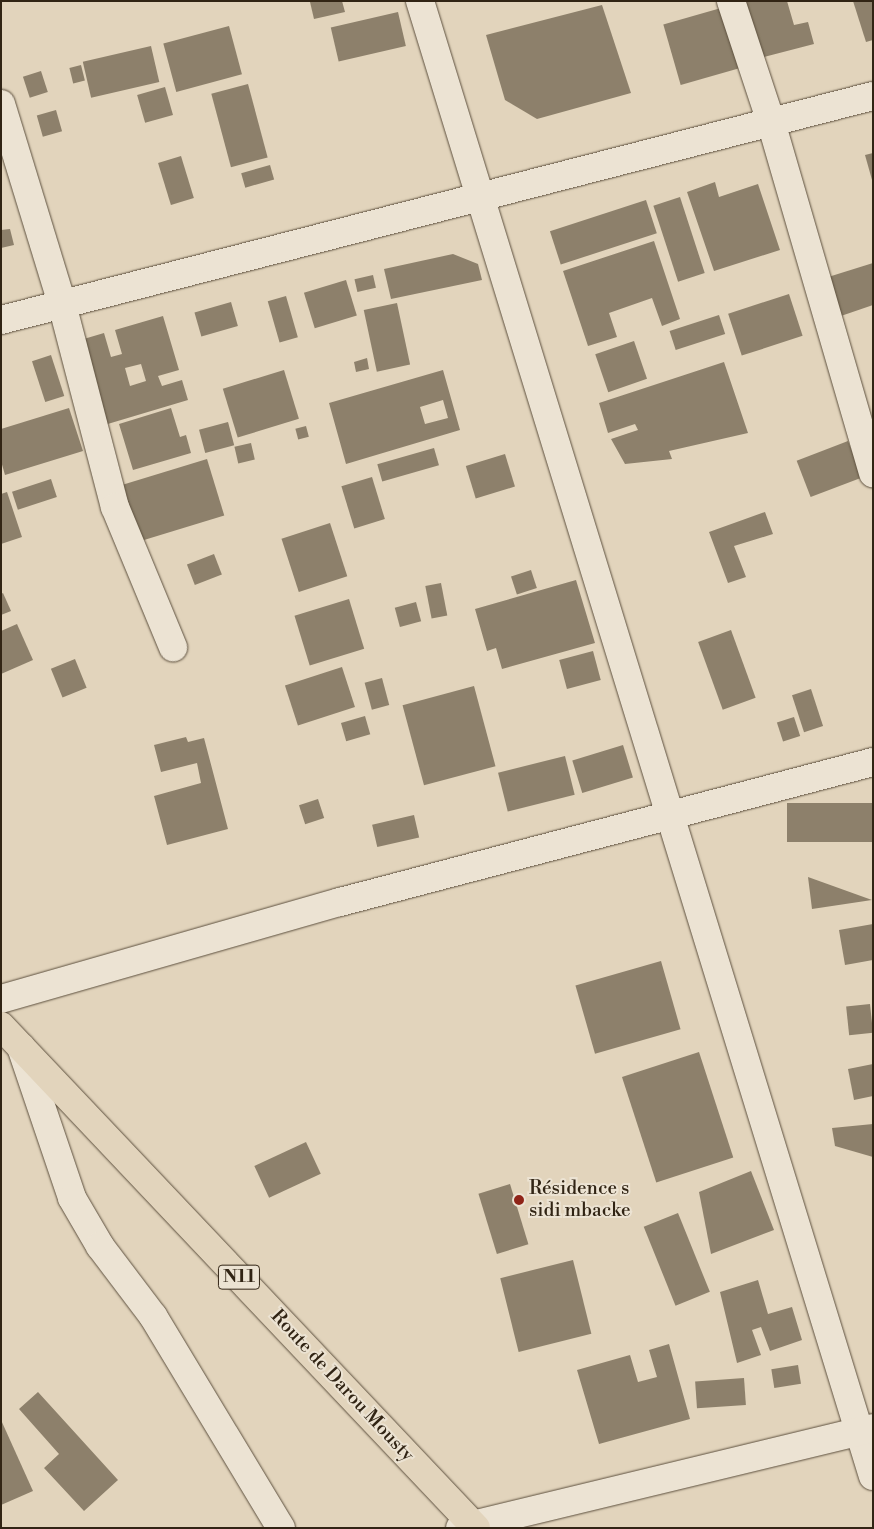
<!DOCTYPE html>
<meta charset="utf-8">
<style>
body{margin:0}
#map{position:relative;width:874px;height:1529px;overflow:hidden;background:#e2d4bc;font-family:"Libre Bodoni",serif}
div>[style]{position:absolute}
.building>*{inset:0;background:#8d806b;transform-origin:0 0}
.roads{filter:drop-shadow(0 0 1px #5d503e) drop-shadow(0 0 1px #5d503e)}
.minor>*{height:28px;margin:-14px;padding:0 14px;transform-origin:14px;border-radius:14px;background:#ece3d3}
.primary>*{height:28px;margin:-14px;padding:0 14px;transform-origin:14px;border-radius:14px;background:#e2d4bc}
.dots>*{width:14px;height:14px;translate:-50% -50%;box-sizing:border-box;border:2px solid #ece3d3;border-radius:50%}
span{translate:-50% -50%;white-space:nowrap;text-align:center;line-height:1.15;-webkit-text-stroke:4px #ece3d3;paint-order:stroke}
.shield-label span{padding:1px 4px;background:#ece3d3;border:1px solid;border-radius:4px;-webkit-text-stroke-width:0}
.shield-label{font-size:18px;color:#312414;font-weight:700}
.poi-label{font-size:19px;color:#312414}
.left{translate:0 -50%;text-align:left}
.street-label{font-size:19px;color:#312414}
.frame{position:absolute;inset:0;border:2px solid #312414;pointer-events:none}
</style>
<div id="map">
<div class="building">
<i style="clip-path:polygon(314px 1px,342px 1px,345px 12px,314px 19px,310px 2px)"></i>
<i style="clip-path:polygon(745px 1px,787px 1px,794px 25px,808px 22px,814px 44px,760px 58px)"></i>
<i style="clip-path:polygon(853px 1px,873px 1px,873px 40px,866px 42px)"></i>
<i style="clip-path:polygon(602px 5px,631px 93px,537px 119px,505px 100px,486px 35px)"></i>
<i style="left:721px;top:8px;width:63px;height:60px;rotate:74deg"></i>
<i style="left:398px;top:12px;width:35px;height:69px;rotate:77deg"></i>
<i style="left:229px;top:26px;width:50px;height:68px;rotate:75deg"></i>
<i style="left:151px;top:46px;width:37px;height:70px;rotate:77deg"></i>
<i style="left:81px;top:65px;width:16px;height:12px;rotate:76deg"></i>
<i style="left:41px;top:71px;width:22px;height:19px;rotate:72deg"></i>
<i style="left:248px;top:84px;width:76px;height:38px;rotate:75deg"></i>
<i style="left:165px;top:87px;width:29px;height:29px;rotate:74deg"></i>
<i style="left:56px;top:110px;width:22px;height:20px;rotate:74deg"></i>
<i style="clip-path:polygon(873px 153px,873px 180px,872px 180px,865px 155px)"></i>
<i style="left:181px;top:156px;width:44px;height:24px;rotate:73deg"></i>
<i style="left:270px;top:165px;width:15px;height:30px;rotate:74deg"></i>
<i style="clip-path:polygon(715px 182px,719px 197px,758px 184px,780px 250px,714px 271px,687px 192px)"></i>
<i style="left:680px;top:197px;width:80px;height:28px;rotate:72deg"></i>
<i style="left:646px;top:200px;width:35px;height:101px;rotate:72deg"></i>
<i style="clip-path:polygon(10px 229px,14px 245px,1px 248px,1px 230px)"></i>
<i style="clip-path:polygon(654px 241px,680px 319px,662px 326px,652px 298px,609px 313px,617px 337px,588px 346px,563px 271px)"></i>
<i style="clip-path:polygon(453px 254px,478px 264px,482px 280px,391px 299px,384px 269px)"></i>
<i style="clip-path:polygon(873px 263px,873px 305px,838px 317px,825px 278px)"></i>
<i style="left:373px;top:275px;width:13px;height:19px;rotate:77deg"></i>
<i style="left:346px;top:280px;width:37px;height:44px;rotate:73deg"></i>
<i style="left:789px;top:294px;width:44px;height:64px;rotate:72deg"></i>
<i style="left:286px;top:296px;width:43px;height:19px;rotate:74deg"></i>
<i style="left:231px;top:302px;width:25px;height:38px;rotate:74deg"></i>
<i style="left:397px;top:303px;width:63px;height:34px;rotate:78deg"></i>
<i style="left:719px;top:315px;width:20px;height:52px;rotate:72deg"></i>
<i style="clip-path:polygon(evenodd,163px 316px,179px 370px,158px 376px,162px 386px,182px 380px,188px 400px,101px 426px,77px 341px,104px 333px,111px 357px,122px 354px,115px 330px,163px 316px,141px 364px,146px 381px,130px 386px,125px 368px,141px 364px)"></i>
<i style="left:634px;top:341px;width:40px;height:41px;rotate:71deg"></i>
<i style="left:51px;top:355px;width:43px;height:20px;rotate:72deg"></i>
<i style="clip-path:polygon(367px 358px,369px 369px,356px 372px,354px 362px)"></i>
<i style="clip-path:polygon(724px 362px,748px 433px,669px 451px,672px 459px,625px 464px,611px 439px,638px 430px,635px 424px,608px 433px,599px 403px)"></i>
<i style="left:284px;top:370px;width:51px;height:64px;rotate:73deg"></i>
<i style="clip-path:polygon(evenodd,443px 370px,460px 430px,346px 464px,329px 403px,443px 370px,443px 400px,448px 418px,425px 424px,420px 407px,443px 400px)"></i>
<i style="clip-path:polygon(69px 408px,83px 451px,5px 475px,1px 461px,1px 429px)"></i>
<i style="clip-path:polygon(171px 408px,180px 437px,186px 435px,191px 453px,133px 470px,119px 424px)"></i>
<i style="left:228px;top:422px;width:24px;height:30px;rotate:75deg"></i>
<i style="left:306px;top:426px;width:11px;height:11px;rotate:75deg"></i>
<i style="left:848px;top:441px;width:39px;height:55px;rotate:69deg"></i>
<i style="left:251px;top:443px;width:17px;height:17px;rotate:77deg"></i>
<i style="left:434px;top:448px;width:18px;height:59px;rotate:74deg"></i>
<i style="left:505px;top:454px;width:34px;height:41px;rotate:73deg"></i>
<i style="left:207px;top:459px;width:59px;height:95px;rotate:73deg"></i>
<i style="left:372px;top:477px;width:44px;height:32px;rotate:73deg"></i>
<i style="left:51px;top:479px;width:19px;height:41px;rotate:72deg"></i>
<i style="clip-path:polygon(7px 492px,22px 537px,1px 544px,1px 494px)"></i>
<i style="clip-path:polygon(765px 512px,773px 534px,734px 546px,746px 577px,728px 583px,709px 532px)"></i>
<i style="left:330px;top:523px;width:56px;height:51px;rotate:72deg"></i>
<i style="left:214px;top:554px;width:22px;height:29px;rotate:69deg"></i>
<i style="left:531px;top:570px;width:19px;height:21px;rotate:72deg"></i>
<i style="clip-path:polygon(576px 580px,595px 643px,502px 669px,496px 648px,487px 651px,475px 609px)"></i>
<i style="left:441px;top:583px;width:33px;height:16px;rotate:79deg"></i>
<i style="clip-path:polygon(3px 593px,11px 611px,1px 615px,1px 594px)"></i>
<i style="left:349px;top:599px;width:52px;height:57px;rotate:73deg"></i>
<i style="left:416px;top:602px;width:20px;height:22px;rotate:75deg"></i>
<i style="clip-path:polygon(17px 624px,33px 660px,1px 674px,1px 631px)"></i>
<i style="left:731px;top:630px;width:72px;height:35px;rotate:70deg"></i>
<i style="left:593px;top:651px;width:30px;height:35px;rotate:75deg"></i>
<i style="left:75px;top:659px;width:31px;height:26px;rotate:68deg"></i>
<i style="left:342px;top:667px;width:42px;height:60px;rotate:72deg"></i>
<i style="left:382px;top:678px;width:28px;height:18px;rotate:75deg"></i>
<i style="left:474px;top:686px;width:83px;height:74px;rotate:75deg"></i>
<i style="left:811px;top:689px;width:39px;height:20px;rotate:72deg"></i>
<i style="left:365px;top:716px;width:19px;height:25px;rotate:74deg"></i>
<i style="left:794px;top:717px;width:20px;height:18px;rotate:72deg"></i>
<i style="clip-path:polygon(186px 737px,188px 742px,204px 738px,228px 829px,167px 845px,154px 796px,201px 783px,197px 763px,161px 772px,154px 745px)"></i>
<i style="left:623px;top:745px;width:34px;height:53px;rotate:73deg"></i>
<i style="left:565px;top:756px;width:40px;height:69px;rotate:76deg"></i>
<i style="left:318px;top:799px;width:20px;height:20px;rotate:72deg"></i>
<i style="left:873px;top:803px;width:39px;height:86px;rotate:90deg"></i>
<i style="left:414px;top:815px;width:23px;height:43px;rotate:77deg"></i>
<i style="clip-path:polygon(808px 877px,872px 900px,812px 909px)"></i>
<i style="clip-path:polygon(873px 924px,873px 960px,845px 965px,839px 930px)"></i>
<i style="left:661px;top:961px;width:71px;height:89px;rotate:74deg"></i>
<i style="left:870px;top:1004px;width:29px;height:24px;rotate:84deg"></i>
<i style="left:699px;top:1052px;width:111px;height:81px;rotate:72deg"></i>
<i style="clip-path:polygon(873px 1064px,873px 1096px,854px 1100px,848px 1069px)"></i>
<i style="clip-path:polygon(873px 1124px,873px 1157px,835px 1146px,832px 1128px)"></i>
<i style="left:306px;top:1142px;width:35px;height:57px;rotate:65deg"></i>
<i style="clip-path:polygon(751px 1171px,774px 1230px,711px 1254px,699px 1192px)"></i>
<i style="left:510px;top:1184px;width:63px;height:33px;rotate:73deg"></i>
<i style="left:678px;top:1213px;width:85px;height:37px;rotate:68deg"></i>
<i style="left:573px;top:1260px;width:76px;height:75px;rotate:76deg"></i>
<i style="clip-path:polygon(758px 1280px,768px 1314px,792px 1307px,802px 1340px,770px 1351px,761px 1327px,752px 1330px,761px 1355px,737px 1363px,720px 1292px)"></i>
<i style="clip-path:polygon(669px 1344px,690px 1419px,599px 1444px,577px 1370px,630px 1355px,638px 1382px,657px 1377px,649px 1350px)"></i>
<i style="left:798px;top:1365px;width:19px;height:27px;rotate:81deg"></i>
<i style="left:744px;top:1378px;width:27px;height:49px;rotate:86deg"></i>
<i style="clip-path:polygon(38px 1392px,118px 1480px,84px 1511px,44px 1468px,59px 1454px,19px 1409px)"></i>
<i style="clip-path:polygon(1px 1420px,33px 1491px,1px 1505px)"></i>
</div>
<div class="roads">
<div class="minor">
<i style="left:420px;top:1px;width:1543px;rotate:72.93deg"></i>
<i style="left:731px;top:1px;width:127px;rotate:71.7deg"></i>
<i style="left:771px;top:122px;width:366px;rotate:73.8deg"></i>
<i style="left:1px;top:104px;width:209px;rotate:73deg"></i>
<i style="left:62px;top:304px;width:210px;rotate:75.4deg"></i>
<i style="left:115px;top:507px;width:152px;rotate:67.5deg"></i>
<i style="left:1px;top:320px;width:900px;rotate:-14.41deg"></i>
<i style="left:1px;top:999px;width:353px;rotate:-16deg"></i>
<i style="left:340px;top:902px;width:551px;rotate:-14.72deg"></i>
<i style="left:21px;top:1047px;width:159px;rotate:71.3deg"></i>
<i style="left:72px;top:1198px;width:56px;rotate:59.7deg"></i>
<i style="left:100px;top:1246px;width:88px;rotate:52.9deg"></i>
<i style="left:153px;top:1316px;width:248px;rotate:58.9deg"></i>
<i style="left:460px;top:1528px;width:425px;rotate:-13.6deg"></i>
</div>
<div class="primary">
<i style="left:1px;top:1026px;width:691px;rotate:46.58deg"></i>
</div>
</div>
<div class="dots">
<i style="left:519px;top:1200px;background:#8f2418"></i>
</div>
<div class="shield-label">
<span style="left:239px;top:1277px">N11</span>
</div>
<div class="poi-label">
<span class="left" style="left:529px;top:1200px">Résidence s<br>sidi mbacke</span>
</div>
<div class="street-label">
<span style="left:342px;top:1386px;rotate:47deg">Route de Darou Mousty</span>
</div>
<div class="frame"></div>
</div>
